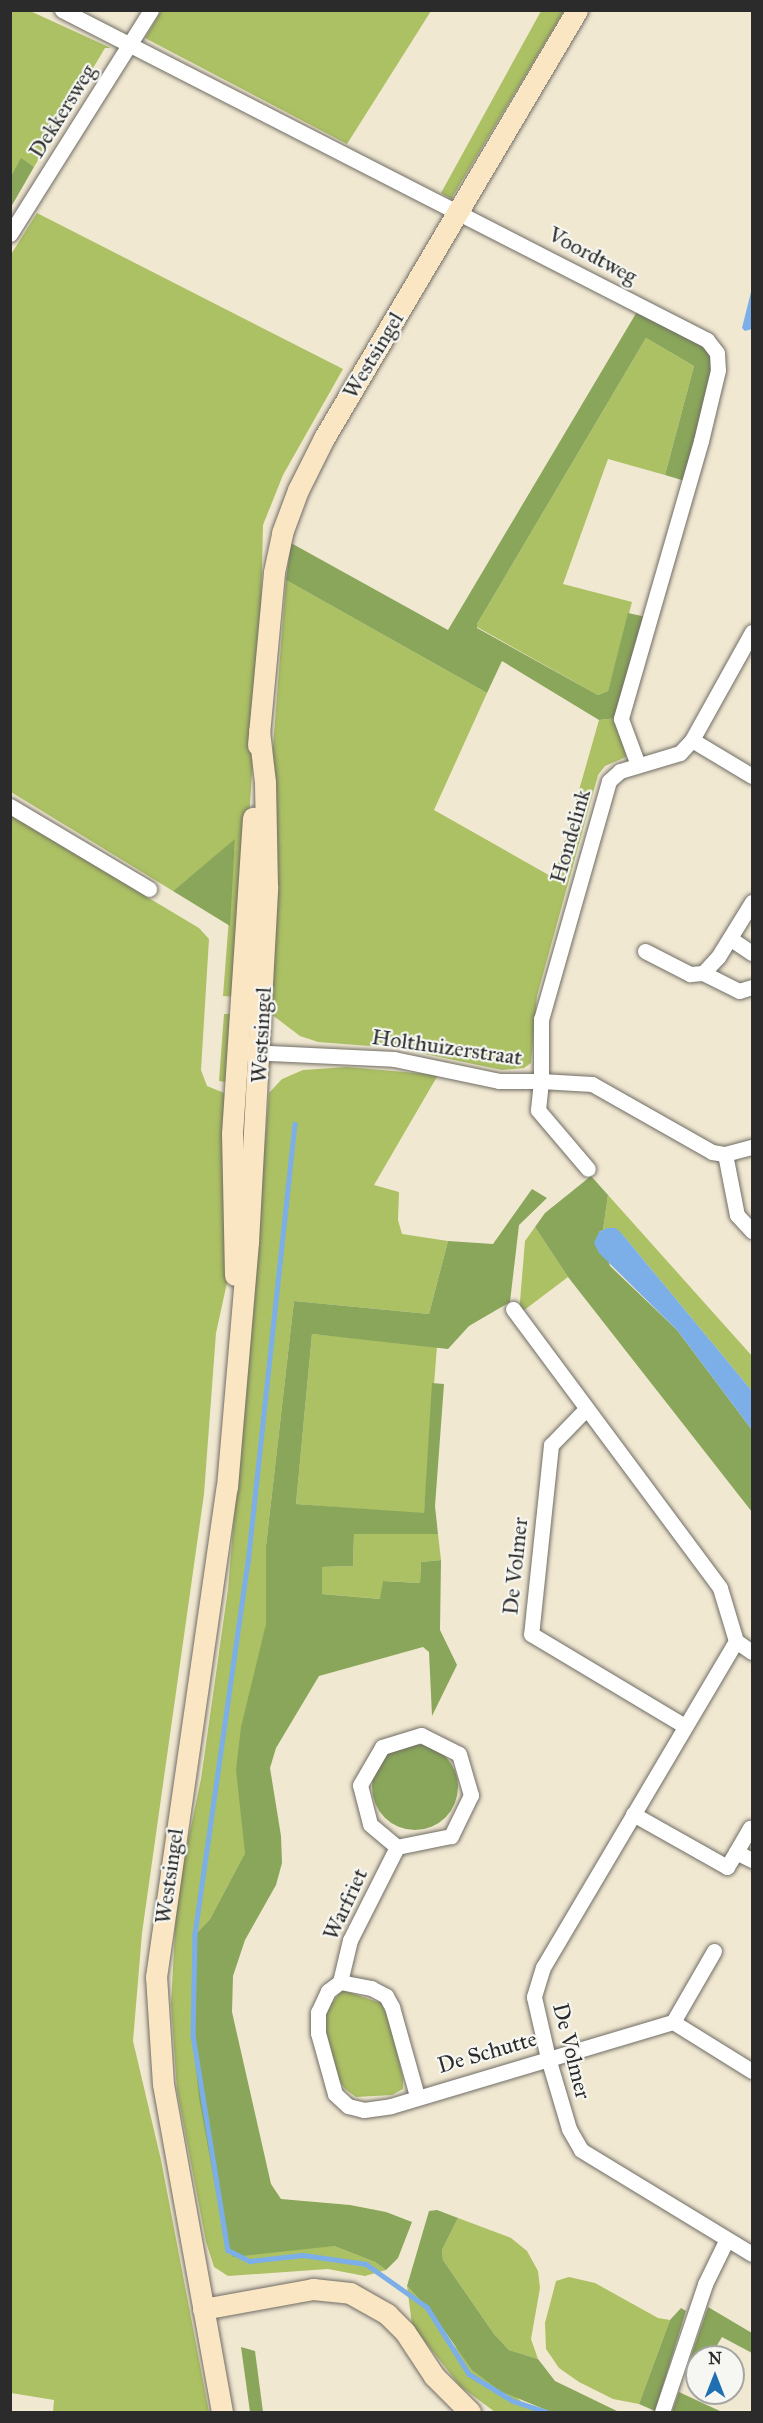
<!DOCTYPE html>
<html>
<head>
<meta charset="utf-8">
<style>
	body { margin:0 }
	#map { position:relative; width:763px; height:2423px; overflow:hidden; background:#f1e8d2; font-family:"IM FELL Great Primer",serif }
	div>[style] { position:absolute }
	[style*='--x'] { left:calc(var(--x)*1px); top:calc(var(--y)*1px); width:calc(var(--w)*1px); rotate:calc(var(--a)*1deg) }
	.green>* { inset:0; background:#acc064 }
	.forest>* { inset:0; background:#89a65a }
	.round { border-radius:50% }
	.water>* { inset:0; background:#7caee8 }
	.stream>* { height:4.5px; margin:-2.25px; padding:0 2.25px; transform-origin:2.25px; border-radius:2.25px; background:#7caee8 }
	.roads { filter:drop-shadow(0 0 2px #706d65) drop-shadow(0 0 2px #706d65) }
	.street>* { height:15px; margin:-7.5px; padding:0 7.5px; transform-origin:7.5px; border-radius:7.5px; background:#fff }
	.secondary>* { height:21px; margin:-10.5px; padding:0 10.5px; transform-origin:10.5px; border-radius:10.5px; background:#fbe6c3 }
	span { translate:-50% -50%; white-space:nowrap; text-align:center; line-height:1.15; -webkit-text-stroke:4.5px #f6f6f2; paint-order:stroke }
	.street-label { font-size:22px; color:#2b2b2b }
	.frame { position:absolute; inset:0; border:12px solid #2b2b2b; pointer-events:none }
	.north { position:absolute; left:685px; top:2345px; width:60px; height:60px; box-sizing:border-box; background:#f6f6f2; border:2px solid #a5a5a2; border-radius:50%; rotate:0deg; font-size:16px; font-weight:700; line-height:24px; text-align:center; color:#2b2b2b }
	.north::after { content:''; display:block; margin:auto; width:21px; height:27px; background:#1f6fb2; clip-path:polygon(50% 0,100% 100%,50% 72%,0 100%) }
</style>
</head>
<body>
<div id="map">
	<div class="green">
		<div style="clip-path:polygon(11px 11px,30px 11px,111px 48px,105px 48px,34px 167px,21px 159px,11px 176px)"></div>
		<div style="clip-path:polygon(161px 11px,161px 10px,431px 11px,347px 144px,145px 38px)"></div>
		<div style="clip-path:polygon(541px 11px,564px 11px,451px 199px,441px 193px)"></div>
		<div style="clip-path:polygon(37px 213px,343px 369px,283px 475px,263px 525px,260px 654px,237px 997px,223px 996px,235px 840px,173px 891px,11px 792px,10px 256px)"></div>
		<div style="clip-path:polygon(646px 338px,694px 366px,665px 475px,608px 459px,563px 584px,632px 602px,608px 691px,598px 695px,477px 627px,477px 624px)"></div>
		<div style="clip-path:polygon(286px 580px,487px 693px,434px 810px,554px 878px,599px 720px,617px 718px,626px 757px,605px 766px,598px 775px,537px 996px,531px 1063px,524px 1068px,502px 1070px,396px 1048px,318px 1042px,300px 1036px,271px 1014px,269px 798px)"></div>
		<div style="clip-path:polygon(10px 815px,199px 928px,209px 939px,201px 1070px,207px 1086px,229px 1095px,230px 1269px,216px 1333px,204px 1494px,142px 1933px,133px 2041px,161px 2160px,209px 2412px,53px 2412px,54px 2400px,11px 2393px)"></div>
		<div style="clip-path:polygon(224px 1014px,236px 1014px,230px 1083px,219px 1081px)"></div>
		<div style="clip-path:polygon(347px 1067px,438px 1075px,374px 1185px,399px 1192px,398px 1220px,402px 1234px,448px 1241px,429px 1314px,294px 1301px,266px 1546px,266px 1624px,245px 1853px,210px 1919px,195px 1935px,194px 2049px,225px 2241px,334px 2246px,375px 2262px,386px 2270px,365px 2276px,328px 2269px,228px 2276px,214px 2267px,206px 2242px,177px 2090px,171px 2004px,177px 1893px,201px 1779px,228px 1589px,269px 1093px,282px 1079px,303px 1070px)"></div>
		<div style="clip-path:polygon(608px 1195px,752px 1356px,752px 1391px,623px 1235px,603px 1230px)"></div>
		<div style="clip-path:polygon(535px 1227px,568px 1277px,519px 1314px,525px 1241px)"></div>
		<div style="clip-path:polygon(312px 1334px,437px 1346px,424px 1514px,296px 1504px)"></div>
		<div style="clip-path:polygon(354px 1534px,438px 1534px,441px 1560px,421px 1562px,420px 1583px,383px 1581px,381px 1599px,322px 1594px,322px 1567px,353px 1566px)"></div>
		<div style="clip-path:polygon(342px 1990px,381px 2003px,389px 2019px,403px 2078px,403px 2089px,392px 2095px,356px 2097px,345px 2089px,337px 2077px,325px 2026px,326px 2011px)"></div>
		<div style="clip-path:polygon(458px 2218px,511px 2238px,527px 2251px,538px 2271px,540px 2288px,531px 2339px,538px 2359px,509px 2350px,494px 2334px,443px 2260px,442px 2250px)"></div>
		<div style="clip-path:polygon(569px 2277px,595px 2283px,658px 2318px,670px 2320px,639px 2404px,613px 2399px,579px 2382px,559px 2368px,546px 2349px,545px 2323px,556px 2281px)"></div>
		<div style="clip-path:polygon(407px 2286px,432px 2313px,454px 2346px,522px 2402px,551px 2412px,495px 2412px,460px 2386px,412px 2325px)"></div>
	</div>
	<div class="forest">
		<div style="clip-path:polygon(21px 158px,34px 167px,11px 207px,11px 176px)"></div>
		<div style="clip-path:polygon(638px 310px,705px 343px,715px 364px,685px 481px,665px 475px,694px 366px,646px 338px,477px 624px,477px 628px,598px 695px,608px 691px,628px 613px,646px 617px,617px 718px,599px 720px,502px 661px,487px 693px,286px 580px,291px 543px,448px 630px)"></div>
		<div style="clip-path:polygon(235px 839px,230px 926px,173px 891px)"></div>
		<div style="clip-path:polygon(591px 1176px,608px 1195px,603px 1230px,599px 1232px,610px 1266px,677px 1330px,752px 1430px,752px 1512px,568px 1277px,535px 1227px,545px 1213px)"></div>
		<div style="clip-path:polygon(532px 1189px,547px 1198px,519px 1225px,510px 1302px,469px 1326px,448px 1349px,312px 1334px,296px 1504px,424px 1513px,432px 1383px,444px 1384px,435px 1506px,438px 1534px,354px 1534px,353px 1566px,322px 1567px,322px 1594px,380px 1599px,383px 1581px,420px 1583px,421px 1562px,441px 1560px,440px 1630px,457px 1665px,432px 1716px,429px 1652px,423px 1647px,319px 1676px,276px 1748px,270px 1768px,281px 1836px,282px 1863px,276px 1885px,245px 1940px,233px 1976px,232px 2012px,271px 2184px,281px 2199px,350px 2205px,386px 2212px,412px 2222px,398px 2258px,386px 2270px,375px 2262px,334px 2246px,233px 2257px,225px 2241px,199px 2098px,194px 2049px,193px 1953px,195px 1935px,210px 1919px,245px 1853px,236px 1770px,241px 1727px,266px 1624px,266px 1546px,294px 1301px,429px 1314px,448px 1241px,493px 1244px)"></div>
		<div class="round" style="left:372px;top:1744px;width:86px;height:86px"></div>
		<div style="clip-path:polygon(437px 2210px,458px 2218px,442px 2250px,443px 2260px,494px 2334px,509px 2350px,538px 2359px,555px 2381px,619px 2412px,551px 2412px,500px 2391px,472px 2370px,432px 2313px,407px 2286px,429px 2211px)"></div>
		<div style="clip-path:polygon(708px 2307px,752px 2333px,752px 2353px,722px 2337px,710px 2357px,697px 2357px,697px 2370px,687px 2368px)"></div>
		<div style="clip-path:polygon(681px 2308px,686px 2311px,655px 2411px,639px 2404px,670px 2320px)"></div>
		<div style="clip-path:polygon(241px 2347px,255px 2351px,263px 2412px,250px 2412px)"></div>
		<div style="clip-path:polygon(679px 2392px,722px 2412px,672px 2412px)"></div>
	</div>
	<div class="water">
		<div style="clip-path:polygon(752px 288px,752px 329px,745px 331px,742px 328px)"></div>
		<div style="clip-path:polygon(607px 1228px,616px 1228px,623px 1235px,752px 1391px,752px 1430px,677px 1330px,599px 1253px,594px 1243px,599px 1232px)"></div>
	</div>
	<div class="stream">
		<div style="--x:295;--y:1124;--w:441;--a:96.1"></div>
		<div style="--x:248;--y:1562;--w:377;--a:98.1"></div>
		<div style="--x:195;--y:1935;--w:100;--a:91.1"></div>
		<div style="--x:193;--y:2035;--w:218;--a:80.8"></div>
		<div style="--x:228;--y:2250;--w:25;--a:27"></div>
		<div style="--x:250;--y:2261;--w:53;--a:-6.5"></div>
		<div style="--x:303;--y:2255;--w:64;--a:8.1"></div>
		<div style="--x:366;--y:2264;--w:75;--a:35.2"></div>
		<div style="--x:427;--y:2307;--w:79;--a:57.9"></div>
		<div style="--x:469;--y:2374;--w:52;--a:31.5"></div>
		<div style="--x:513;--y:2401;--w:36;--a:18"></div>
	</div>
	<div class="roads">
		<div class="street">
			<div style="--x:62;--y:10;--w:725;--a:27.1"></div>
			<div style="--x:707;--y:340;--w:16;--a:52"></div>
			<div style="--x:717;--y:353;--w:17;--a:87"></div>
			<div style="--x:718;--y:370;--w:73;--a:103.5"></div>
			<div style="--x:701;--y:441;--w:289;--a:106.1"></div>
			<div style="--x:621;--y:719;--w:49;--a:69.7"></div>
			<div style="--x:10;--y:234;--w:265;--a:-57.8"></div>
			<div style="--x:752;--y:632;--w:124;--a:119.1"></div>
			<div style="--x:692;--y:740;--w:18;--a:133"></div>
			<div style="--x:680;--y:753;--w:63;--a:163.3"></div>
			<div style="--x:620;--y:771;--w:15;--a:138"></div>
			<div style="--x:609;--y:781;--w:248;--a:105.9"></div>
			<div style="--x:541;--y:1019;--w:62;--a:90"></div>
			<div style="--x:541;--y:1081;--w:51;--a:3.4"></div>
			<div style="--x:592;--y:1084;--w:138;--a:29.5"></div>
			<div style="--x:712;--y:1152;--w:13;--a:9"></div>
			<div style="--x:725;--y:1154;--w:28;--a:-15"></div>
			<div style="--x:692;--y:740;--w:70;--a:31"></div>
			<div style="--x:10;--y:806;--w:162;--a:30.8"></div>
			<div style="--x:731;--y:939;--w:25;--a:34"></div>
			<div style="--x:645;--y:951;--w:51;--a:27.1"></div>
			<div style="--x:690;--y:974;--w:13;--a:-4"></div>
			<div style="--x:703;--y:973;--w:40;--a:26.6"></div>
			<div style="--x:739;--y:991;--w:14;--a:-17"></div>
			<div style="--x:703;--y:973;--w:22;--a:-47"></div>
			<div style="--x:718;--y:957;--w:65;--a:-58.3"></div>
			<div style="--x:248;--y:1052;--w:146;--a:2.7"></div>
			<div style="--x:394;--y:1059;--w:107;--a:11.8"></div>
			<div style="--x:499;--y:1081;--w:42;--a:0"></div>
			<div style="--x:541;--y:1081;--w:29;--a:96"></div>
			<div style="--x:538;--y:1110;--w:77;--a:49.7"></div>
			<div style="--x:725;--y:1154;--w:62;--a:78.9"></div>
			<div style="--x:737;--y:1215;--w:22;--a:47"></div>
			<div style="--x:513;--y:1309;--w:347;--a:53.4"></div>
			<div style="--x:720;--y:1588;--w:55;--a:73.2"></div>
			<div style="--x:736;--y:1641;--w:379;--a:120.6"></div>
			<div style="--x:543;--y:1967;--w:31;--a:107"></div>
			<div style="--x:534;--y:1997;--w:63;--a:77.1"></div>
			<div style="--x:548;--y:2058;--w:74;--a:73.5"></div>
			<div style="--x:569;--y:2129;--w:24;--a:60"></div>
			<div style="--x:581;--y:2150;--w:200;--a:31.3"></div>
			<div style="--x:585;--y:1410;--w:49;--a:134.2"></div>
			<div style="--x:551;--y:1445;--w:190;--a:96"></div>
			<div style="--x:531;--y:1634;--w:179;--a:30.9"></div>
			<div style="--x:736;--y:1641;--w:19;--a:35"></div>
			<div style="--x:421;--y:1735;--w:42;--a:26.6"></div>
			<div style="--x:459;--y:1754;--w:43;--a:73.7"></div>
			<div style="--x:471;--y:1795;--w:46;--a:116"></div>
			<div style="--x:451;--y:1836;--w:55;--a:168.5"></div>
			<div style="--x:397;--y:1847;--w:35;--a:-140"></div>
			<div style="--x:370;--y:1824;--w:40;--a:-104.4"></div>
			<div style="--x:360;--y:1785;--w:44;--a:-59.9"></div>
			<div style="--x:382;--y:1747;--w:41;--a:-17.1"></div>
			<div style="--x:633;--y:1814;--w:108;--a:29.4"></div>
			<div style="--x:727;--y:1867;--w:17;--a:-59"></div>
			<div style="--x:736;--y:1852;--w:18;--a:27"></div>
			<div style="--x:397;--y:1847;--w:104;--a:116.8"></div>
			<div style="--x:350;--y:1940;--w:43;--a:103.4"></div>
			<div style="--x:340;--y:1982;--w:15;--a:143"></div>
			<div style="--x:328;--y:1991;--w:23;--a:115"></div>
			<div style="--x:318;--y:2012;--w:21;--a:90"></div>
			<div style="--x:318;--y:2033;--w:63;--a:74.4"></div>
			<div style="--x:335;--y:2094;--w:18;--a:43"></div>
			<div style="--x:348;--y:2106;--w:16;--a:14"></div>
			<div style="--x:364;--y:2110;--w:27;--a:-8"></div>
			<div style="--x:391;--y:2106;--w:294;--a:-16.6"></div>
			<div style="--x:673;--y:2022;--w:82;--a:-60"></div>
			<div style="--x:736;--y:1852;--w:28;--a:-60"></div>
			<div style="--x:340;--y:1982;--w:32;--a:11"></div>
			<div style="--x:371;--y:1988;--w:17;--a:28"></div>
			<div style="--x:386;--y:1996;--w:13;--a:61"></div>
			<div style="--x:392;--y:2007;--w:92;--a:74.3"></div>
			<div style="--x:673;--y:2022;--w:93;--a:31.8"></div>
			<div style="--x:662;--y:2412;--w:135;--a:-71.4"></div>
			<div style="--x:705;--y:2284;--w:48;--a:-64"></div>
		</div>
		<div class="secondary">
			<div style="--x:258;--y:745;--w:174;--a:-84.7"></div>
			<div style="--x:274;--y:572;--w:40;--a:-78"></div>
			<div style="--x:282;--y:533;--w:46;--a:-69.6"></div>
			<div style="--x:298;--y:490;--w:58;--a:-63.4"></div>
			<div style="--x:324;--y:438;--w:497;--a:-59.4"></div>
			<div style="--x:235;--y:1275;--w:141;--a:-91.2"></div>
			<div style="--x:232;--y:1134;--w:317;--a:-86.2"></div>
			<div style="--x:203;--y:2309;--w:112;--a:-10.3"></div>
			<div style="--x:313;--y:2289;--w:37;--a:6"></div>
			<div style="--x:350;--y:2293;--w:43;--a:29.6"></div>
			<div style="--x:387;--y:2314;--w:25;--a:45"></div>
			<div style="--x:405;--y:2332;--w:53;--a:56.6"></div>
			<div style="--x:434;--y:2376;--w:51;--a:45"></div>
			<div style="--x:222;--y:2412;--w:333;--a:-100.2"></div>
			<div style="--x:163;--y:2084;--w:107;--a:-93.7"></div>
			<div style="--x:156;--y:1977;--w:495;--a:-81.8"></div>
			<div style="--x:227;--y:1487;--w:246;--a:-85.1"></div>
			<div style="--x:248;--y:1242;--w:356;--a:-86.9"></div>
			<div style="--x:267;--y:887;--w:105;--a:-91.1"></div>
			<div style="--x:265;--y:782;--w:51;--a:-96.7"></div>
		</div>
	</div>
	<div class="street-label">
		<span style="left:62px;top:111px;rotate:-58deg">Dekkersweg</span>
		<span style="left:593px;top:255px;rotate:28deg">Voordtweg</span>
		<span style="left:373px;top:355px;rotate:-59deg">Westsingel</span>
		<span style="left:570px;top:836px;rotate:-74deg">Hondelink</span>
		<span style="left:261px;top:1035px;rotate:-87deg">Westsingel</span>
		<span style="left:447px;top:1047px;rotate:8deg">Holthuizerstraat</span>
		<span style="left:515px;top:1566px;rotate:-84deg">De Volmer</span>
		<span style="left:169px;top:1876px;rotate:-82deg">Westsingel</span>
		<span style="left:345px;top:1904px;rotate:-65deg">Warfriet</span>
		<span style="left:572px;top:2051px;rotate:76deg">De Volmer</span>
		<span style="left:487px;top:2052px;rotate:-16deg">De Schutte</span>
	</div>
	<div class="frame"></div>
	<div class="north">N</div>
</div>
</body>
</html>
